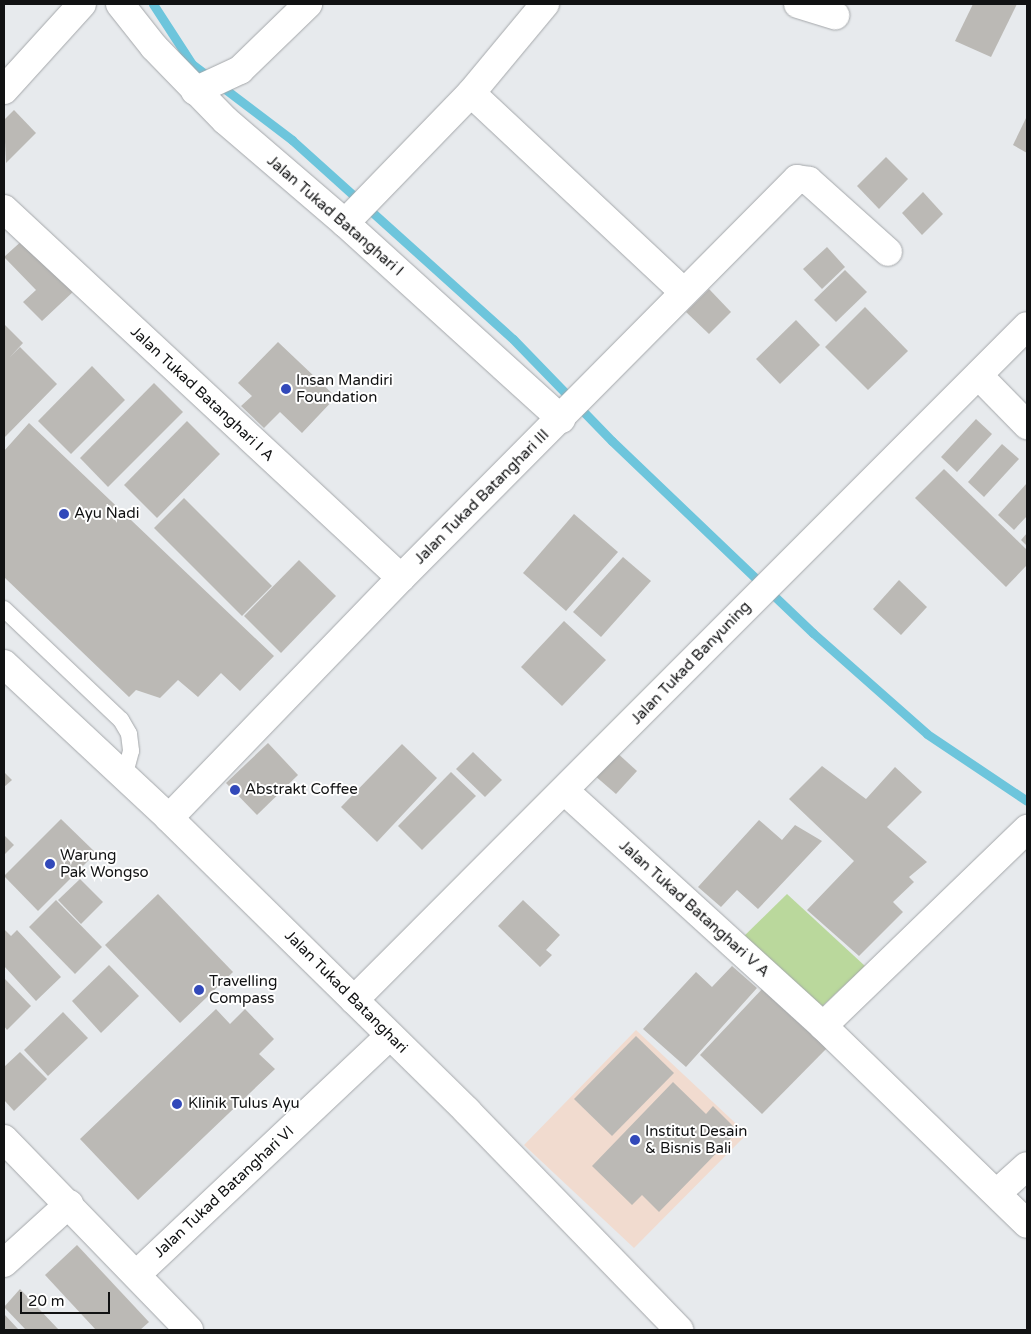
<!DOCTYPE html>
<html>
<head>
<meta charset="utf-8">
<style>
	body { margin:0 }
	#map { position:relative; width:1031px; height:1334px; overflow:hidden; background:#e7eaed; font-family:"Varela Round",sans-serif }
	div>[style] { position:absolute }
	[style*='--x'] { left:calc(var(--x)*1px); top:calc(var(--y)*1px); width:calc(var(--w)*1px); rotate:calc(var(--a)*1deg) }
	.education>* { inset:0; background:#f1dbcf }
	.green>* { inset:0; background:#bad89c }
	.stream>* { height:9px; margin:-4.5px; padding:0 4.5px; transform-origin:4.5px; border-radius:4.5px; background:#6dc5dc }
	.building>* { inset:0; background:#bbb9b5 }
	.roads { filter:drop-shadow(0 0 1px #a4a7aa) drop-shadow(0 0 1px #a4a7aa) }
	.service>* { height:16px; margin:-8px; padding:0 8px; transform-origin:8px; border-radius:8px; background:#fff }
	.minor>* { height:28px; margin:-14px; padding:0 14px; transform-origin:14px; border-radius:14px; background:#fff }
	.tertiary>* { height:28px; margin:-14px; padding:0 14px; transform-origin:14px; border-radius:14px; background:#fff }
	.dots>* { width:14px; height:14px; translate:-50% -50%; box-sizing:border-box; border:2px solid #fff; border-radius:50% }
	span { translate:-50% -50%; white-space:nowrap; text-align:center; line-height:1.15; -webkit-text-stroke:4px #fff; paint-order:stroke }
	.street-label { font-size:15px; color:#111213 }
	.poi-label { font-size:15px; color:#111213 }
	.left { translate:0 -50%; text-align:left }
	.frame { position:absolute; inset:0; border:5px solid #111213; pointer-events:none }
	.scale { position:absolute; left:20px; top:1292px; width:90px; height:22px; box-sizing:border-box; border:2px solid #111213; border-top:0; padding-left:6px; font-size:15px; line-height:18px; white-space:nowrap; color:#111213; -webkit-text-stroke:4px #fff; paint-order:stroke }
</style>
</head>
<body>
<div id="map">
	<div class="education">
		<div style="clip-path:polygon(636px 1030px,747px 1134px,634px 1248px,524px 1145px)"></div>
	</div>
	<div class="green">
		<div style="clip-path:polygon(787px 894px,865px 966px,816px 1012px,739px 941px)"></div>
	</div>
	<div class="stream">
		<div style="--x:153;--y:4;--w:72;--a:57"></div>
		<div style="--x:192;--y:64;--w:126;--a:37.2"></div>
		<div style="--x:292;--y:140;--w:297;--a:42"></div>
		<div style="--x:513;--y:339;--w:142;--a:45.9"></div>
		<div style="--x:612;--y:441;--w:278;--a:43.7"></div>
		<div style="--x:813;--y:633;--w:152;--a:41.5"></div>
		<div style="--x:927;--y:734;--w:120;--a:33.8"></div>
	</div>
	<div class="building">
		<div style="clip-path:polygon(973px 4px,1017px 4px,991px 57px,955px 41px)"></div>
		<div style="clip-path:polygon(14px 110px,36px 133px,6px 163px,4px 120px)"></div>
		<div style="clip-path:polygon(1027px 116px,1027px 153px,1013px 145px)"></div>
		<div style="clip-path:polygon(886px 157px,908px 179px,879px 209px,857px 186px)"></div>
		<div style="clip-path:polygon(923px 192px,943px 214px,922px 235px,902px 213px)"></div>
		<div style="clip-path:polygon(25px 238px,75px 290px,42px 321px,23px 302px,36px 290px,4px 257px)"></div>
		<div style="clip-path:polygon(827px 247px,845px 267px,822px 289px,803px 269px)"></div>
		<div style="clip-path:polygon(845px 270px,867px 292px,836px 322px,814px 300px)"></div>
		<div style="clip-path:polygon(709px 289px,731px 312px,709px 334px,686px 312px)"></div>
		<div style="clip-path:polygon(865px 307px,908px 351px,868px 390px,825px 347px)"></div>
		<div style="clip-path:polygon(796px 320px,820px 345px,780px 384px,756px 359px)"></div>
		<div style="clip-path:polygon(4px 324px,23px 343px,10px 357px,20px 347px,57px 384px,4px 438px)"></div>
		<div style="clip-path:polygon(278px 342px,336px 397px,302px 433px,280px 412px,264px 428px,241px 406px,252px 396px,238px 383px)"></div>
		<div style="clip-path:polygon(92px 366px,125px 400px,71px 454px,38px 421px)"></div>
		<div style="clip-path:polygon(154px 383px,183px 412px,108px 487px,80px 458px)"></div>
		<div style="clip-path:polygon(976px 419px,992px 434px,957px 472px,941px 457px)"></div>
		<div style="clip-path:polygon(187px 421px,220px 454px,157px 518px,124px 485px)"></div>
		<div style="clip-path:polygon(29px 423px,274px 656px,240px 691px,221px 673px,198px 697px,178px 680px,160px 698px,136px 690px,129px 697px,4px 577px,4px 451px)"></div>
		<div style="clip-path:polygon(1002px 444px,1019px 459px,984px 497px,968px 482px)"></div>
		<div style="clip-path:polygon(944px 469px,1027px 550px,1027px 565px,1006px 587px,915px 498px)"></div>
		<div style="clip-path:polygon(1027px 483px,1027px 516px,1014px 530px,998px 515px)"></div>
		<div style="clip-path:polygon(184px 498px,272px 586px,242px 616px,154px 528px)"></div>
		<div style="clip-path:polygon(574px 514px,618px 552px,566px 611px,523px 573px)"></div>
		<div style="clip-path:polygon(1027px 533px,1027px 546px,1021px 540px)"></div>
		<div style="clip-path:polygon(623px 557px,651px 581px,601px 637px,573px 612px)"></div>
		<div style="clip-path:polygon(299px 560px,336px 596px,281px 653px,244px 616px)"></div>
		<div style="clip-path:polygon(899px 580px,927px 607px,901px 635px,873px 609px)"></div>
		<div style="clip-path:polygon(564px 621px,606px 660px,562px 706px,521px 667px)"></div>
		<div style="clip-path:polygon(268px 743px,298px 775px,257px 815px,226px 783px)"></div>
		<div style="clip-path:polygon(402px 744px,437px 778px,377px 842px,341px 807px)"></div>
		<div style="clip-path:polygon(615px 751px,637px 771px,616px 794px,594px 775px)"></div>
		<div style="clip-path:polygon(473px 752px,502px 780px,485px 797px,456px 769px)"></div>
		<div style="clip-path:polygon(822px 766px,866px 799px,895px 767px,922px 792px,887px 827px,927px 862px,909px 877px,914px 882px,893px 902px,903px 912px,859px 956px,807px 910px,854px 861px,789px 799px)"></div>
		<div style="clip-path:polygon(4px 772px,12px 780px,4px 787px)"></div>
		<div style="clip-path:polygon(451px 772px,476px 796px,422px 850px,398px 826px)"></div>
		<div style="clip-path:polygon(61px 819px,96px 853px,38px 911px,4px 876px)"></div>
		<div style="clip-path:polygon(759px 820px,782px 840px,795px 825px,822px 841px,758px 909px,737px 890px,721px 907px,698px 887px)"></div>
		<div style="clip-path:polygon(4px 835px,14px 845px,4px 855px)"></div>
		<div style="clip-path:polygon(80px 879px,103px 902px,81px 924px,58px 900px)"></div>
		<div style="clip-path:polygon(158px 894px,233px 972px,180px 1023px,105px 945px)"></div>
		<div style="clip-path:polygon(56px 900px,102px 947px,75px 974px,29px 927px)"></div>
		<div style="clip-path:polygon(523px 900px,560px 935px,546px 950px,552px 955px,540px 967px,498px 926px)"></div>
		<div style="clip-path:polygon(4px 929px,11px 936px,17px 930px,61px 977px,36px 1001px,4px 966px)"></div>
		<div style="clip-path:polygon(109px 965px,139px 996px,101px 1033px,72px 1001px)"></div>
		<div style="clip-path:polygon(732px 966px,757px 988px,686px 1067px,643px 1029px,696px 972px,712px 987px)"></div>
		<div style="clip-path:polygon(4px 978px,31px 1006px,7px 1030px,4px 1026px)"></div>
		<div style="clip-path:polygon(764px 987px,828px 1047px,762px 1114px,700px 1055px)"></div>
		<div style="clip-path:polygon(216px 1009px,230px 1024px,245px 1009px,274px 1039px,259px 1054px,275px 1069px,138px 1200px,80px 1139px)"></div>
		<div style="clip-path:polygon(63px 1012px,88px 1038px,48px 1076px,24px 1050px)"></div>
		<div style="clip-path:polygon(636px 1036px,674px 1073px,612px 1136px,574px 1099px)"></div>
		<div style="clip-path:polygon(20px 1052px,47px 1079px,14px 1111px,4px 1100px,4px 1067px)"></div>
		<div style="clip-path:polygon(673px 1082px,706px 1114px,713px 1106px,738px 1131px,659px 1212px,642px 1195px,632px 1205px,592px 1166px)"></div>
		<div style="clip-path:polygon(77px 1245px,149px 1322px,140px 1330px,96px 1330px,45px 1275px)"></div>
		<div style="clip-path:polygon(20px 1289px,59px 1330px,26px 1330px,4px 1307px)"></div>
		<div style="clip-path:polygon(4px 1314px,19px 1330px,4px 1330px)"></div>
	</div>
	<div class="roads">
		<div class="service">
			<div style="--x:4;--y:609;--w:161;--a:43.5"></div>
			<div style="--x:121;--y:720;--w:16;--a:60"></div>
			<div style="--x:129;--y:734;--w:17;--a:83"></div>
			<div style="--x:131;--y:751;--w:27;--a:105"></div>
		</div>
		<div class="minor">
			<div style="--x:120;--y:4;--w:55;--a:51.7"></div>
			<div style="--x:154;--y:47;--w:102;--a:45.8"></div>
			<div style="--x:225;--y:120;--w:158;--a:40.6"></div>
			<div style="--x:345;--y:223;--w:292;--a:42.2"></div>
			<div style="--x:798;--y:4;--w:39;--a:17"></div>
			<div style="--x:4;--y:90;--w:116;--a:-47.8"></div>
			<div style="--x:195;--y:91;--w:50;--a:-25"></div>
			<div style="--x:240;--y:70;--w:95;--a:-44.1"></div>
			<div style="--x:471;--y:93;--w:291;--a:43.1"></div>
			<div style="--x:4;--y:209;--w:542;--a:42.91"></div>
			<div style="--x:345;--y:223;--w:181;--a:-45.9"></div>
			<div style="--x:471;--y:93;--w:116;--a:-50.3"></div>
			<div style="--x:979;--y:376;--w:69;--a:45.6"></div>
			<div style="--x:566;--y:792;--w:348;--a:42.3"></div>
			<div style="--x:823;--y:1026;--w:284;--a:44.1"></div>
			<div style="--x:169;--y:818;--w:334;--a:-46"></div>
			<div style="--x:401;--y:578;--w:562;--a:-45.22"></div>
			<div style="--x:797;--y:179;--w:12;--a:9"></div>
			<div style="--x:809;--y:181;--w:106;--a:41.9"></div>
			<div style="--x:354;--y:1000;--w:952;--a:-45.04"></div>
			<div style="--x:823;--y:1026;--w:284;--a:-44"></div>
			<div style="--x:4;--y:1139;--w:266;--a:45.9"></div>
			<div style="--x:997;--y:1193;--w:40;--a:-42"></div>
			<div style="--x:4;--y:1263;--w:88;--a:-42.2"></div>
			<div style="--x:137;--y:1274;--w:347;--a:-43.3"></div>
		</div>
		<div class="tertiary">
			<div style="--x:4;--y:664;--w:226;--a:43"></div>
			<div style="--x:169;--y:818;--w:418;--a:44.5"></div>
			<div style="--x:467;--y:1111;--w:305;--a:45.9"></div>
		</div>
	</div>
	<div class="dots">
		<div style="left:286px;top:389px;background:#3249ba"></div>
		<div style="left:64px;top:514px;background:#3249ba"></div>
		<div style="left:235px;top:790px;background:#3249ba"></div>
		<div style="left:50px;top:864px;background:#3249ba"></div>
		<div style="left:199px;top:990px;background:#3249ba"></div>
		<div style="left:177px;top:1104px;background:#3249ba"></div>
		<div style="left:635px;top:1140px;background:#3249ba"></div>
	</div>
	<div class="street-label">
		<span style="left:335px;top:216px;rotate:41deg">Jalan Tukad Batanghari I</span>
		<span style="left:202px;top:394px;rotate:43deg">Jalan Tukad Batanghari I A</span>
		<span style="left:482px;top:497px;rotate:-45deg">Jalan Tukad Batanghari III</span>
		<span style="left:691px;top:663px;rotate:-46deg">Jalan Tukad Banyuning</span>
		<span style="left:694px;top:909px;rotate:42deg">Jalan Tukad Batanghari V A</span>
		<span style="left:346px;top:992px;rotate:45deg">Jalan Tukad Batanghari</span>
		<span style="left:224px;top:1192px;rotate:-43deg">Jalan Tukad Batanghari VI</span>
	</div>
	<div class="poi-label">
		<span class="left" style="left:296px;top:389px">Insan Mandiri<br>Foundation</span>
		<span class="left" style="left:74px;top:514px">Ayu Nadi</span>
		<span class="left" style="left:245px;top:790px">Abstrakt Coffee</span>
		<span class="left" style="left:60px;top:864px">Warung<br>Pak Wongso</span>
		<span class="left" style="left:209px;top:990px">Travelling<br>Compass</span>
		<span class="left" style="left:188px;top:1104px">Klinik Tulus Ayu</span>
		<span class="left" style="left:645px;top:1140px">Institut Desain<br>&amp; Bisnis Bali</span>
	</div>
	<div class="frame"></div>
	<div class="scale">20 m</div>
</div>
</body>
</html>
